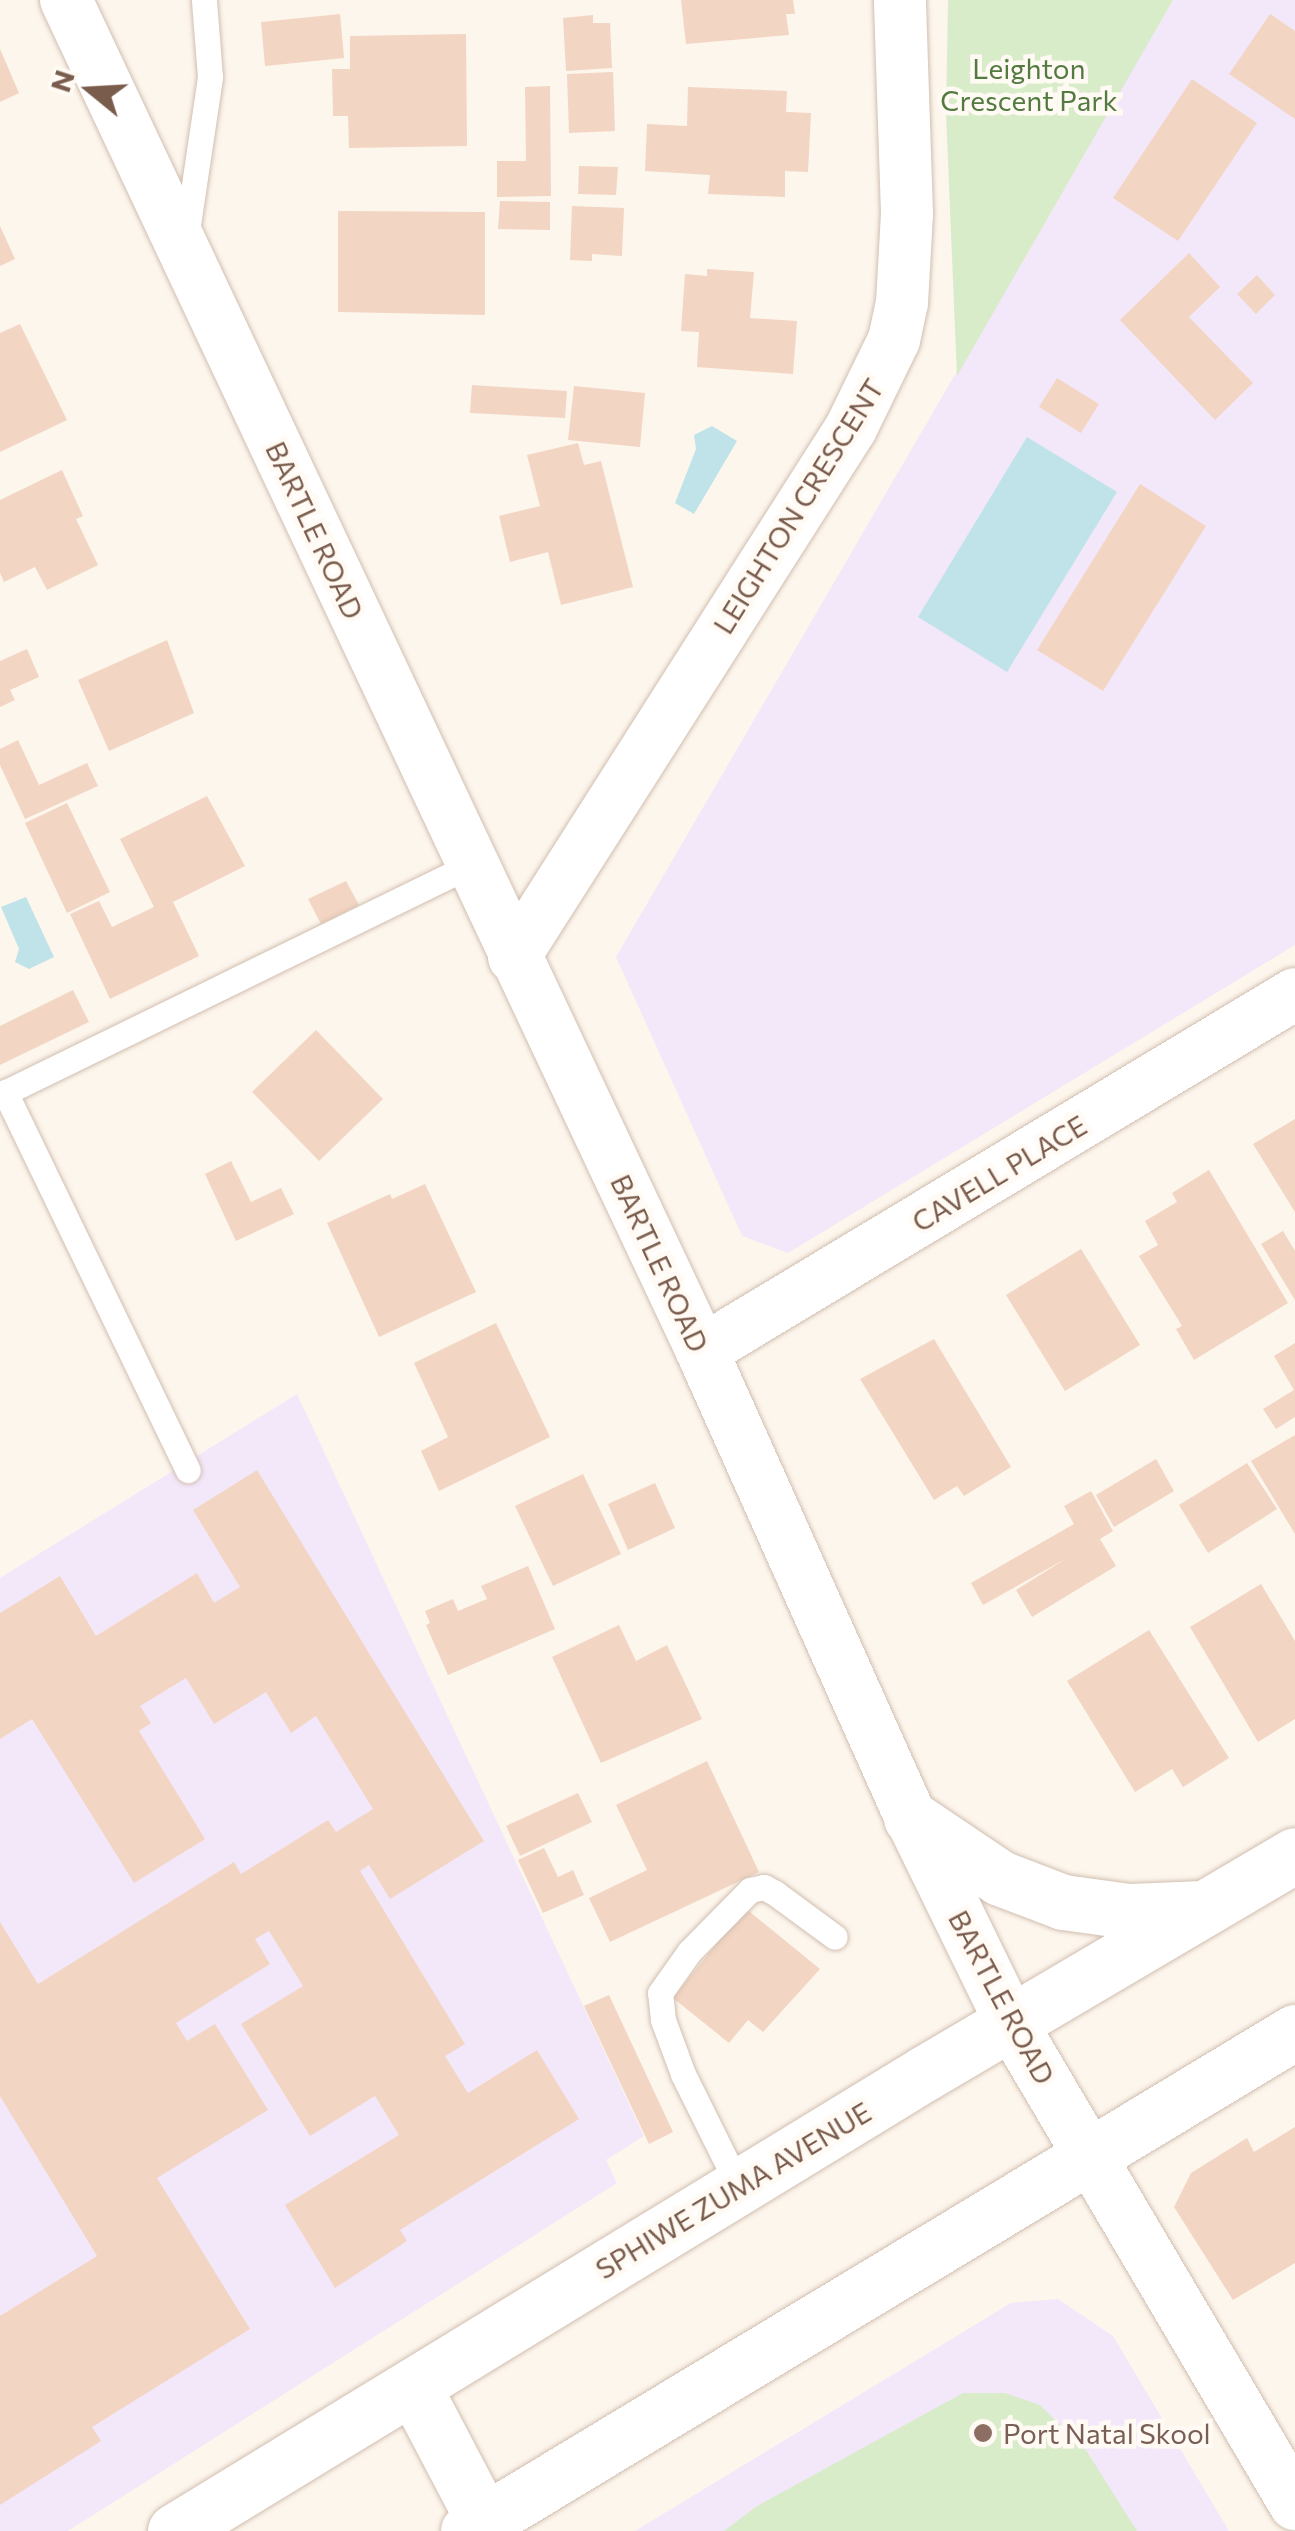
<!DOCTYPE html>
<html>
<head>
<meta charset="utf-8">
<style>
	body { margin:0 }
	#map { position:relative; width:1295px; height:2531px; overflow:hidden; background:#fdf6ec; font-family:Commissioner,sans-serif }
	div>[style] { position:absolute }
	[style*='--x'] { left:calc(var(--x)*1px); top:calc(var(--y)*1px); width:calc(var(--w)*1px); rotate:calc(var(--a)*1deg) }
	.education>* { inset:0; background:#f3e8fa }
	.green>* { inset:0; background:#d8ecc9 }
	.water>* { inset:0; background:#bfe3e8 }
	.building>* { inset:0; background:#f3d5c3 }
	.roads { filter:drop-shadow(0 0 2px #d1beb0) drop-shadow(0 0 2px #d1beb0) }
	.service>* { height:25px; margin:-12.5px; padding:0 12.5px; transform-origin:12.5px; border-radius:12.5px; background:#fff }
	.minor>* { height:52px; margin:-26px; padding:0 26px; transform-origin:26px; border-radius:26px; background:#fff }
	.tertiary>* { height:55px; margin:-27.5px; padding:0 27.5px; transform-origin:27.5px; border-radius:27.5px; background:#fff }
	.dots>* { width:28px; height:28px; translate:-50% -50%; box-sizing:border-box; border:5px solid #fffaf3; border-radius:50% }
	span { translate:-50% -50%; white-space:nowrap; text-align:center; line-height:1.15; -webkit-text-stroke:9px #fffaf3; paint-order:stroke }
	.park-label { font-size:28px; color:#537a41 }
	.street-label { font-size:28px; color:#7a5c4d }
	.education-label { font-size:28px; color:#785e54 }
	.left { translate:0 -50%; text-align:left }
	.north { position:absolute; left:40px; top:40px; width:100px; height:100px; -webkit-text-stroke:8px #fffaf3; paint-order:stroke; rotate:288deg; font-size:28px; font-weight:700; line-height:40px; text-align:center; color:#7a5c4d }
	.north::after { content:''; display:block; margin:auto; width:35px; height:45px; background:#7a5c4d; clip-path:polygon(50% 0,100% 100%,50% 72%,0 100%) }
</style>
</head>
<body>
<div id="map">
	<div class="education">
		<div style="clip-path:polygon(1173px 0,1295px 0,1295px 945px,788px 1253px,742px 1236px,616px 957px)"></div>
		<div style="clip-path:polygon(297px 1394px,644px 2136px,606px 2160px,617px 2183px,68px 2531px,0 2531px,0 1578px)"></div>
		<div style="clip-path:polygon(1058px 2299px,1113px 2336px,1229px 2531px,635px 2531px,1011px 2303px)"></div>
	</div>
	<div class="green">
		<div style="clip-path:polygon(948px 0,1173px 0,957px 376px,946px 113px)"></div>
		<div style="clip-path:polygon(963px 2393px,1005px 2393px,1040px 2405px,1086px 2450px,1137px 2531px,724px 2531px,757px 2506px)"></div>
	</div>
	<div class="water">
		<div style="clip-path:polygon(712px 426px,737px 441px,694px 514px,675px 503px,696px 449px,694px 435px)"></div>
		<div style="clip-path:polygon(1027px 437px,1117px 492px,1007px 672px,918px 617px)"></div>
		<div style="clip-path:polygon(26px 897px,54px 957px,29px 969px,15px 962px,19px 949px,1px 907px)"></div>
	</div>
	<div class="building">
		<div style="clip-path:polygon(681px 0,793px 0,795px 14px,786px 14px,789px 35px,686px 44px)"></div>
		<div style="clip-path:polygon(340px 14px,344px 58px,265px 66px,261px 22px)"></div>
		<div style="clip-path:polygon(1270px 14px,1295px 31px,1295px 119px,1229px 74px)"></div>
		<div style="clip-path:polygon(593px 15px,593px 23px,610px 23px,612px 68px,566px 71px,563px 18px)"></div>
		<div style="clip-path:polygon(466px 34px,467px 146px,349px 148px,348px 116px,333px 116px,332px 69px,350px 69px,350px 36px)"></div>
		<div style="clip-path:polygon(0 49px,19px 93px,0 102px)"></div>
		<div style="clip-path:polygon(613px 72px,615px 131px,569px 133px,567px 74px)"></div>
		<div style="clip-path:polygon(1192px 79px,1257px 123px,1178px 241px,1113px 198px)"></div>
		<div style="clip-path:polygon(550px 86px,551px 196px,497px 197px,497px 161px,526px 161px,525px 87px)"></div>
		<div style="clip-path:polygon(688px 87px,787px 91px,786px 112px,811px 113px,808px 172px,785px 171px,785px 197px,708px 194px,710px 175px,645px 171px,647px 124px,687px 126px)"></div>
		<div style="clip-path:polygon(579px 166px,618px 167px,616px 195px,578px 194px)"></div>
		<div style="clip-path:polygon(500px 201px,550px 202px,550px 230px,498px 229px)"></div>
		<div style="clip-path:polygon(572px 206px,624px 208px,622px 256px,592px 254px,592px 261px,570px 260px)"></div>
		<div style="clip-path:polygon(338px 211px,485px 212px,485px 315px,338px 312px)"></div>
		<div style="clip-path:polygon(0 226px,15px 259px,0 266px)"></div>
		<div style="clip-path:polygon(1189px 253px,1220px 287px,1189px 317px,1253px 383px,1215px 420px,1120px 320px)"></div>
		<div style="clip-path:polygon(707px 269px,754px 272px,750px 318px,797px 321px,793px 374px,697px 367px,699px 332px,681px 331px,685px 274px,707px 276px)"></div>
		<div style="clip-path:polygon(1257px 275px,1275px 295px,1256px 314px,1237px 294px)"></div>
		<div style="clip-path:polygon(20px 324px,67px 420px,0 452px,0 333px)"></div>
		<div style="clip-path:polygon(1057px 378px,1099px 404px,1081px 433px,1039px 407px)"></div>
		<div style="clip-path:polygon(472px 385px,567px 391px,565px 418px,470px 413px)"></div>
		<div style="clip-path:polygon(574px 386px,645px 393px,640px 447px,568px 440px)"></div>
		<div style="clip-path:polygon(578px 443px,584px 465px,601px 461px,633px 587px,561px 605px,548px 552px,510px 562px,499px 516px,540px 506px,527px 455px)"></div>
		<div style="clip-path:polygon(62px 470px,83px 516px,76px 519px,98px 565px,47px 590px,35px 567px,4px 582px,0 573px,0 500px)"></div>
		<div style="clip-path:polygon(1140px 484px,1206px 526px,1103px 691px,1037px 650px)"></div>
		<div style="clip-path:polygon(167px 640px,194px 713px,109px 751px,78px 680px)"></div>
		<div style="clip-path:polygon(27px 649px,39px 677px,10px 690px,15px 700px,0 707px,0 661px)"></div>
		<div style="clip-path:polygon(18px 740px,39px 785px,87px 763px,98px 786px,25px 819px,0 765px,0 749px)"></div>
		<div style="clip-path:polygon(207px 796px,245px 866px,173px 902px,199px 956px,110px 999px,70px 914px,99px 901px,112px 927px,154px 907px,120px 839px)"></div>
		<div style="clip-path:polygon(67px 803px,110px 892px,67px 913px,25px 823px)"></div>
		<div style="clip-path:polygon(346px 881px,359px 905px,321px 924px,308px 899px)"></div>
		<div style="clip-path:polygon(73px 990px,89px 1022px,0 1065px,0 1026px)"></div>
		<div style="clip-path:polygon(316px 1030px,383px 1099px,319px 1161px,252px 1092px)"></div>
		<div style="clip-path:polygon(1295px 1119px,1295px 1212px,1253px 1144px)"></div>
		<div style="clip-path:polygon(231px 1161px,251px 1202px,281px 1188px,294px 1214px,236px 1241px,205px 1174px)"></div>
		<div style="clip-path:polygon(1209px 1170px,1288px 1303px,1194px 1360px,1176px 1329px,1182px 1326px,1139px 1256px,1158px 1245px,1145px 1221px,1177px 1202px,1172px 1193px)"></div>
		<div style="clip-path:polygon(425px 1184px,476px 1292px,379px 1337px,327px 1223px,390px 1194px,392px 1199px)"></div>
		<div style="clip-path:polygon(1283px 1231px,1295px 1251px,1295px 1300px,1261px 1244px)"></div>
		<div style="clip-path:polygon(1081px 1249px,1140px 1345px,1065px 1391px,1006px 1295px)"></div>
		<div style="clip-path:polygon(496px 1323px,550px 1437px,439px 1491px,421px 1451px,448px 1437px,414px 1363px)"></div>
		<div style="clip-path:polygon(934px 1339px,1011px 1467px,964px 1496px,957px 1486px,934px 1500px,860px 1379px)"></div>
		<div style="clip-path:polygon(1295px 1343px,1295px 1417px,1276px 1429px,1263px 1409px,1294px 1390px,1274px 1356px)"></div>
		<div style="clip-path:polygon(1295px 1435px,1295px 1534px,1251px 1461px)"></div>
		<div style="clip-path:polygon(1156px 1459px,1174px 1491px,1114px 1527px,1096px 1495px)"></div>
		<div style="clip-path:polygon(1247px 1463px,1277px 1509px,1208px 1553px,1179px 1505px)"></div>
		<div style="clip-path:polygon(257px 1470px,484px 1841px,390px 1899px,369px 1865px,360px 1871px,465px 2044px,445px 2056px,468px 2093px,537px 2050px,579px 2119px,400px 2230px,407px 2241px,335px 2288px,285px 2205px,399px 2135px,375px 2096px,310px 2136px,241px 2024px,303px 1986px,269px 1931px,255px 1939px,270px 1964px,176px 2023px,187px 2041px,215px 2024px,268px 2110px,157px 2178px,250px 2329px,92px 2427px,101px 2441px,0 2505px,0 2316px,97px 2256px,0 2096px,0 1922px,38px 1984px,234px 1862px,241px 1874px,328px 1820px,336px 1832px,373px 1809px,316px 1716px,291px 1733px,266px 1692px,214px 1724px,186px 1678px,140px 1706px,151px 1723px,139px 1731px,205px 1839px,134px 1883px,32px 1719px,0 1739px,0 1613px,60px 1576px,96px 1636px,197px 1573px,214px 1603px,240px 1587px,193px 1510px)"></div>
		<div style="clip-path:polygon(583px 1474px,621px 1554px,553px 1586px,515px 1506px)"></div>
		<div style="clip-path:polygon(655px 1483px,675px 1528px,628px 1550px,608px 1504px)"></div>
		<div style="clip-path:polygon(1091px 1491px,1113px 1531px,1100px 1539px,1116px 1566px,1032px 1617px,1016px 1590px,1067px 1558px,983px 1605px,971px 1583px,1074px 1524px,1064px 1506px)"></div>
		<div style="clip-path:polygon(528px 1566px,555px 1629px,448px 1675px,426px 1625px,430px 1623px,425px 1611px,453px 1599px,458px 1611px,487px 1599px,481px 1586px)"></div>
		<div style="clip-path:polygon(1261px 1584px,1295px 1641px,1295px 1719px,1258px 1742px,1190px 1627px)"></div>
		<div style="clip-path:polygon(619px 1625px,636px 1661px,667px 1645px,702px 1719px,601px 1763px,552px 1657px)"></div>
		<div style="clip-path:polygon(1149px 1630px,1229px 1758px,1183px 1787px,1172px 1769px,1135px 1792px,1067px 1681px)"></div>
		<div style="clip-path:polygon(707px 1761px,759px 1872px,610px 1942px,589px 1898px,647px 1870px,616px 1805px)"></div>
		<div style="clip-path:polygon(578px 1793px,592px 1822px,520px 1856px,506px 1826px)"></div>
		<div style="clip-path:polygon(544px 1848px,558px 1877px,573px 1870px,584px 1895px,543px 1913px,518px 1860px)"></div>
		<div style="clip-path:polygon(745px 1908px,820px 1969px,763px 2032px,748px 2020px,729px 2043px,673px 1998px)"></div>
		<div style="clip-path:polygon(609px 1995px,673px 2132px,649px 2144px,584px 2006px)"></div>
		<div style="clip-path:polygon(1295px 2127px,1295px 2263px,1233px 2300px,1174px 2207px,1191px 2173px,1247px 2138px,1254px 2152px)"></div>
	</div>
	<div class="roads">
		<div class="service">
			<div style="--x:186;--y:238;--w:163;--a:-81.5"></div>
			<div style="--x:210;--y:77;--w:77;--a:-94.5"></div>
			<div style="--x:5;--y:1092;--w:420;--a:64.2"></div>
			<div style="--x:0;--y:1095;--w:524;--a:-26.03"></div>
			<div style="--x:739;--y:2187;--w:126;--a:-116.4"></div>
			<div style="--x:683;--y:2074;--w:58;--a:-110.3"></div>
			<div style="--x:663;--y:2020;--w:27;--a:-96"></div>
			<div style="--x:660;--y:1993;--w:50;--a:-54.7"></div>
			<div style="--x:689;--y:1952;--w:87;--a:-45.5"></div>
			<div style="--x:750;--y:1890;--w:14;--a:-12"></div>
			<div style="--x:764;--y:1887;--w:13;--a:29"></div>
			<div style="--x:775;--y:1893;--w:74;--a:36.3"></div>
		</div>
		<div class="minor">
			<div style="--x:66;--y:0;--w:1493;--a:64.79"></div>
			<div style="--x:702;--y:1351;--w:512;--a:65.89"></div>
			<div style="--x:911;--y:1818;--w:226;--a:64"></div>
			<div style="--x:1010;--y:2021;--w:561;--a:59.46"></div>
			<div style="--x:514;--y:957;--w:627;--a:-57.5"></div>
			<div style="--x:851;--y:428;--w:98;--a:-64"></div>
			<div style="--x:894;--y:340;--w:38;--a:-78"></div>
			<div style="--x:902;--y:303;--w:89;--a:-86.8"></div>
			<div style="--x:907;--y:214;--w:214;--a:-91.9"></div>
			<div style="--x:702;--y:1351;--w:692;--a:-31.05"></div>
		</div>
		<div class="tertiary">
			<div style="--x:911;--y:1818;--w:107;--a:34"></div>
			<div style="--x:1000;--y:1878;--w:67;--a:20.9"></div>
			<div style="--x:1063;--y:1902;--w:66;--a:7.9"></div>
			<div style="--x:1128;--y:1911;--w:71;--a:-2.4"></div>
			<div style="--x:413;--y:2386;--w:153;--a:62.3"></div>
			<div style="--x:175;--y:2531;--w:879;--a:-31.41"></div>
			<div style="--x:925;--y:2073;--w:429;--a:-30.5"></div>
			<div style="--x:468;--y:2531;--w:966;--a:-31.11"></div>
		</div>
	</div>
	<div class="dots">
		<div style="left:983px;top:2433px;background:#8d6e63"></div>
	</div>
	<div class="park-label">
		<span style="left:1029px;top:84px">Leighton<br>Crescent Park</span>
	</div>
	<div class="street-label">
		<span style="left:798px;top:506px;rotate:-58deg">LEIGHTON CRESCENT</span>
		<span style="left:315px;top:530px;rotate:65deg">BARTLE ROAD</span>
		<span style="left:999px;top:1173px;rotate:-31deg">CAVELL PLACE</span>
		<span style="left:660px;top:1263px;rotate:65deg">BARTLE ROAD</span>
		<span style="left:1002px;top:1997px;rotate:62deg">BARTLE ROAD</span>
		<span style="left:733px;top:2190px;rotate:-31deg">SPHIWE ZUMA AVENUE</span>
	</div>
	<div class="education-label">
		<span class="left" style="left:1003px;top:2433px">Port Natal Skool</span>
	</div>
	<div class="north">N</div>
</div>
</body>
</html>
